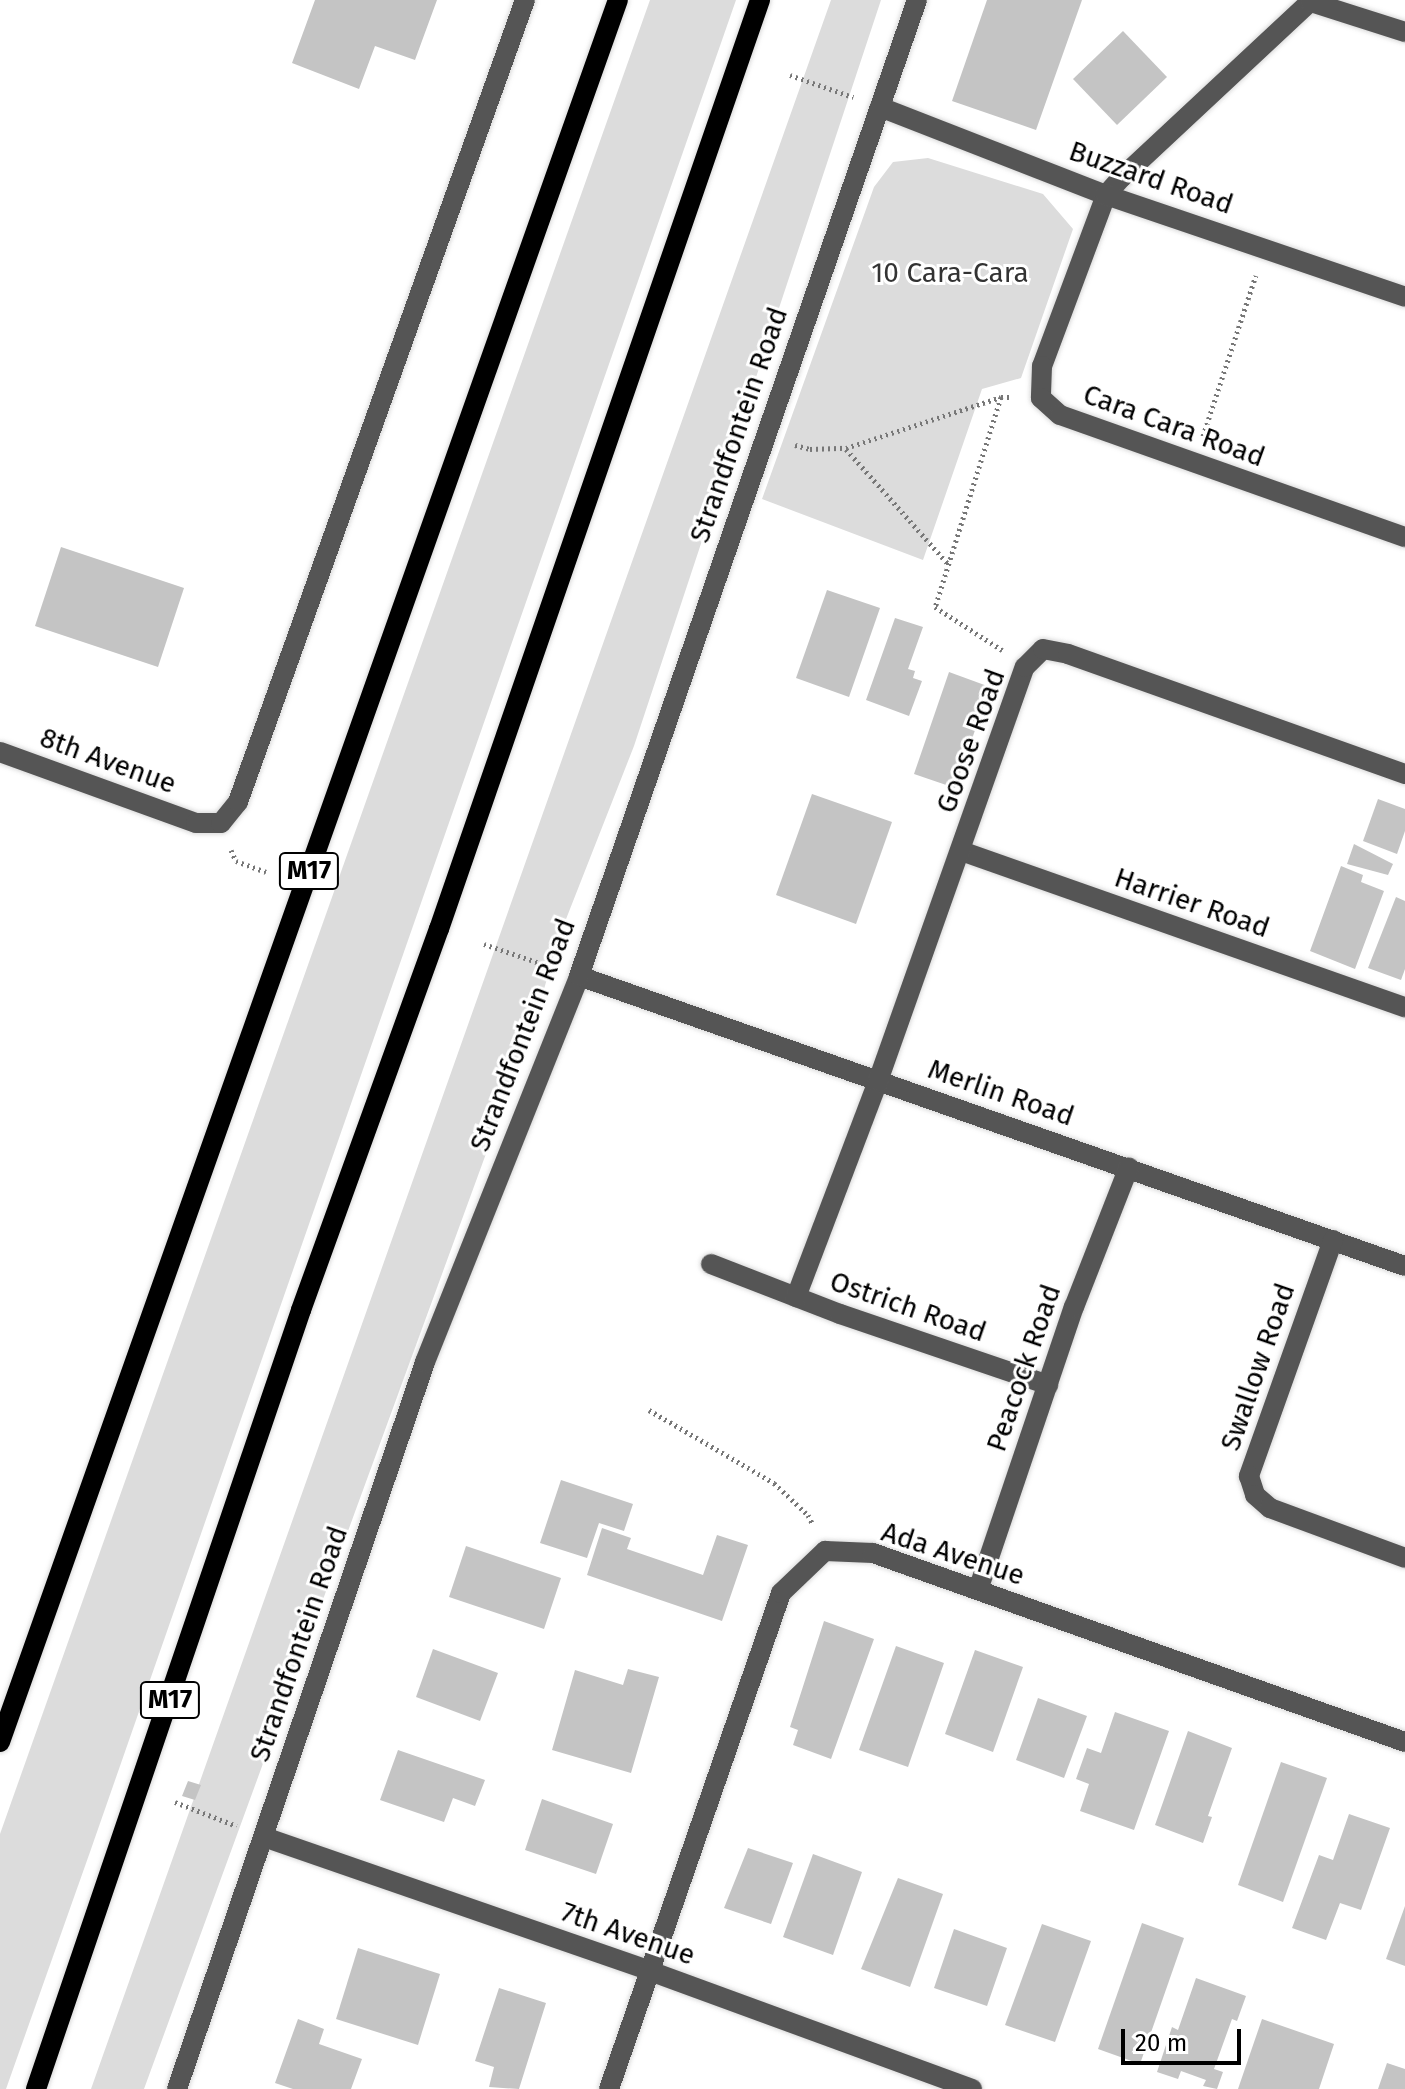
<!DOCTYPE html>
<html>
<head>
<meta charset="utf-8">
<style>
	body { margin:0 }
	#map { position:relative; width:1405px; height:2089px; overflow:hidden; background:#fff; font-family:"Fira Sans",sans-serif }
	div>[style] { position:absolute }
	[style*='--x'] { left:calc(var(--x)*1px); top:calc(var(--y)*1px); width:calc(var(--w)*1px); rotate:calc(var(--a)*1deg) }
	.green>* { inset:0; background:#dcdcdc }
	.building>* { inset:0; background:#c4c4c4 }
	.path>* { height:5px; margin-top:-2.5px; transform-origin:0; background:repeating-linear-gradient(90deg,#777 0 2px,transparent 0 6px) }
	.roads { filter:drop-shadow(0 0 2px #dbdbdb) drop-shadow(0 0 2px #dbdbdb) }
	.minor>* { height:20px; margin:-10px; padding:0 10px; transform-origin:10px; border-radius:10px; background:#555 }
	.major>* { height:20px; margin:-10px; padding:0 10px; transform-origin:10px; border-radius:10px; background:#000 }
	span { translate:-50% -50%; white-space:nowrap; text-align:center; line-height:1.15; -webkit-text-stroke:6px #fff; paint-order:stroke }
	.shield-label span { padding:2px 6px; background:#fff; border:2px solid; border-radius:6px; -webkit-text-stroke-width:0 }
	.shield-label { font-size:26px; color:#000; font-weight:700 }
	.street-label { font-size:28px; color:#000 }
	.park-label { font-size:28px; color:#333 }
	.scale { position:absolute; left:1121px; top:2029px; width:120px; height:36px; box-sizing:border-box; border:4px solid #000; border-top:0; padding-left:10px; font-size:24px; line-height:28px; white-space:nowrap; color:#000; -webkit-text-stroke:6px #fff; paint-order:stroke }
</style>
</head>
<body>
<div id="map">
	<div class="green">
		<div style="clip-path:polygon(650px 0,736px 0,90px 1852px,6px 2089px,0 2089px,0 1834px)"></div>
		<div style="clip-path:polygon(831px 0,881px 0,634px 746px,559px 937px,536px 1017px,144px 2089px,91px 2089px)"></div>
		<div style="clip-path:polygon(928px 158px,1043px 194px,1073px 229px,1021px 378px,982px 389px,923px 560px,762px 499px,874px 187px,893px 162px)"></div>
	</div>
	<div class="building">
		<div style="clip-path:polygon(315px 0,437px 0,415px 60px,375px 46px,359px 89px,292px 63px)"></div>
		<div style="clip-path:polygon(987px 0,1082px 0,1036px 130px,952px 101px)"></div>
		<div style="clip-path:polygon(1123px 31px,1167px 77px,1117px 125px,1073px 79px)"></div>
		<div style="clip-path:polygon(61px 547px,184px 588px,158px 667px,35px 626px)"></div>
		<div style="clip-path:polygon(827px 590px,880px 608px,849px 697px,796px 678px)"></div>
		<div style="clip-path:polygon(895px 618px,923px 627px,908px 669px,915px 671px,913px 678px,922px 681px,909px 716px,866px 700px)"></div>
		<div style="clip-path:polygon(949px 672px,990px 687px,955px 788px,914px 774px)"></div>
		<div style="clip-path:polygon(812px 794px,892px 822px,856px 924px,776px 895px)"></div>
		<div style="clip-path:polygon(1378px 799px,1405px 809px,1405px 831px,1397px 854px,1363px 841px)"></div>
		<div style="clip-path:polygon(1354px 844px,1393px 864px,1388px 875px,1347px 864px)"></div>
		<div style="clip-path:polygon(1341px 866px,1363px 875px,1361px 882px,1384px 891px,1355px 969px,1310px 951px)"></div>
		<div style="clip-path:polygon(1396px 897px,1405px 901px,1405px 969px,1401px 980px,1368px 968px)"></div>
		<div style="clip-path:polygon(561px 1480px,633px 1504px,624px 1531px,599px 1523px,587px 1558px,540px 1543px)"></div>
		<div style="clip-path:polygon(602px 1528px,631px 1538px,627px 1549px,703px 1575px,717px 1535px,748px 1545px,722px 1621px,587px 1575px)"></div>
		<div style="clip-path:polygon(466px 1546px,561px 1578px,544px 1629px,449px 1597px)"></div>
		<div style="clip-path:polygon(824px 1621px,874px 1639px,831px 1759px,793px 1745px,798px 1730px,790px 1727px)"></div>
		<div style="clip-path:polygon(896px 1646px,944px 1663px,908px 1767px,859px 1750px)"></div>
		<div style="clip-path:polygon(433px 1649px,498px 1673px,480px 1721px,416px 1697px)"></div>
		<div style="clip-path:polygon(975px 1650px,1023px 1667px,993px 1752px,945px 1734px)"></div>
		<div style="clip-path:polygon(628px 1669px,659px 1677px,631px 1773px,552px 1750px,575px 1670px,623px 1685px)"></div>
		<div style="clip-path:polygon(1038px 1698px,1087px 1716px,1064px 1778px,1016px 1760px)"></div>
		<div style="clip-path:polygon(1115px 1712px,1169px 1731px,1134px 1830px,1080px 1811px,1089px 1784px,1076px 1779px,1087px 1748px,1101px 1753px)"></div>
		<div style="clip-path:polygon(1188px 1731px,1232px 1748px,1208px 1816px,1212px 1817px,1203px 1843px,1155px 1825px)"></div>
		<div style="clip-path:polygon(398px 1750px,485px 1780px,475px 1806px,453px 1798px,444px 1822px,380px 1800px)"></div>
		<div style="clip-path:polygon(1281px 1762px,1327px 1778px,1283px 1902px,1238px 1885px)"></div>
		<div style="clip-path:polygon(188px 1781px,201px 1785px,195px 1800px,182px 1796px)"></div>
		<div style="clip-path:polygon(542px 1799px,613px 1824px,596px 1874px,525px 1850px)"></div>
		<div style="clip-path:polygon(1349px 1814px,1390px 1828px,1361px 1910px,1340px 1903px,1326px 1940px,1292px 1928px,1319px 1855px,1333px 1860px)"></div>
		<div style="clip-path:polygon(748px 1848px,793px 1863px,771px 1924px,724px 1908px)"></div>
		<div style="clip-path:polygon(813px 1854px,862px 1872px,833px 1955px,783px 1937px)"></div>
		<div style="clip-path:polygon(898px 1878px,943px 1894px,910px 1987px,861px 1969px)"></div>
		<div style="clip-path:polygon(1405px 1906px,1405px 1966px,1386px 1959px)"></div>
		<div style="clip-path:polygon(1142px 1923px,1184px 1938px,1140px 2064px,1098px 2049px)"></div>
		<div style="clip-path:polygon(1042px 1924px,1091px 1941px,1055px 2042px,1005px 2025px)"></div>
		<div style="clip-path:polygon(954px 1929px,1007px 1948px,987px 2006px,934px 1988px)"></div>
		<div style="clip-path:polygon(358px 1948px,440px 1974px,418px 2045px,336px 2019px)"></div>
		<div style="clip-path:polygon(1196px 1978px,1246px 1996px,1237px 2021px,1232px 2019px,1214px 2069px,1223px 2072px,1217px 2089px,1203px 2086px,1206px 2080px,1181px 2071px,1178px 2079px,1157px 2072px,1172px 2027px,1178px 2030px)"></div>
		<div style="clip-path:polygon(499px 1988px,546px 2003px,519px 2089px,489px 2087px,494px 2067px,475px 2061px)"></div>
		<div style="clip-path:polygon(298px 2019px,324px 2029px,319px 2044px,362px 2059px,351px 2089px,293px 2089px,275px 2083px)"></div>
		<div style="clip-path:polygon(1262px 2019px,1334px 2044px,1319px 2089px,1238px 2089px)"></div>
		<div style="clip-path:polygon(1387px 2063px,1405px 2069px,1405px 2089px,1378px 2089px)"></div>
	</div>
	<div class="path">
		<div style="--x:790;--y:75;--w:67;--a:19.2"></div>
		<div style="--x:1001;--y:397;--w:220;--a:107.4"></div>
		<div style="--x:935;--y:607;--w:80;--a:32.7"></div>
		<div style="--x:1203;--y:436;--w:169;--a:-71.8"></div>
		<div style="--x:795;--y:445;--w:16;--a:15"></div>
		<div style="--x:810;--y:449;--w:36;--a:-2"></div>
		<div style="--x:846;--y:448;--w:163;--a:-18.2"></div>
		<div style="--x:1001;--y:397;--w:11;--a:0"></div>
		<div style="--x:846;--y:449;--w:154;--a:48.4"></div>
		<div style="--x:231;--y:850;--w:12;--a:66"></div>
		<div style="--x:236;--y:861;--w:32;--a:20"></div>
		<div style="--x:484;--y:944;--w:71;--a:18.9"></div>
		<div style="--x:649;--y:1410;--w:145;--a:30.3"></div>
		<div style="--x:774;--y:1483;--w:47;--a:43.3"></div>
		<div style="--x:808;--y:1515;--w:11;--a:63"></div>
		<div style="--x:175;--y:1802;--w:66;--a:21.2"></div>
	</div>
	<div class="roads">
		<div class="minor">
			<div style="--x:1312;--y:0;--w:260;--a:137"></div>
			<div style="--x:1122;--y:177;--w:24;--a:132"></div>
			<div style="--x:1106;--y:195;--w:183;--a:110.5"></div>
			<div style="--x:1042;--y:366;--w:32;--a:92"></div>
			<div style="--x:1041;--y:398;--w:25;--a:42"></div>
			<div style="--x:1060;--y:415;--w:366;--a:19.5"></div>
			<div style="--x:1311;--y:2;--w:99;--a:17.7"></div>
			<div style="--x:880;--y:107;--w:243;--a:21.3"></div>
			<div style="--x:1106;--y:195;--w:316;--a:18.8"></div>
			<div style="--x:0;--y:752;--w:208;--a:19.9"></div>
			<div style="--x:196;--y:823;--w:25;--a:0"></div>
			<div style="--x:221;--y:823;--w:27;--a:-51"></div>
			<div style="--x:238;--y:802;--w:852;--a:-70.31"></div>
			<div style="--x:961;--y:851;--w:471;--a:19.4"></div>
			<div style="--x:579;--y:976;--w:875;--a:19.35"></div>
			<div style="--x:1333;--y:1240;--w:251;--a:109.6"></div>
			<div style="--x:1249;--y:1476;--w:20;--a:72"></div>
			<div style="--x:1255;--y:1495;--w:20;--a:41"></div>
			<div style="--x:1270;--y:1508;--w:144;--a:20.3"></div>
			<div style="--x:711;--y:1264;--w:138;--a:21.2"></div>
			<div style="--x:840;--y:1314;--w:220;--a:18.8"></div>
			<div style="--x:796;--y:1297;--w:231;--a:-69.2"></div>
			<div style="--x:878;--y:1081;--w:439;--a:-70.5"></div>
			<div style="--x:1025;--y:667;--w:25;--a:-45"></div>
			<div style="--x:1043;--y:649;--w:25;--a:11"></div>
			<div style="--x:1068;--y:654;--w:358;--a:19.6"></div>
			<div style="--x:978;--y:1590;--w:299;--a:-71.3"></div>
			<div style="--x:1074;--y:1307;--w:150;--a:-68.6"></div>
			<div style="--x:264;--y:1837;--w:409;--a:19.1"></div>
			<div style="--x:650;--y:1971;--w:343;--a:20.1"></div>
			<div style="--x:177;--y:2089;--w:768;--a:-71.16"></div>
			<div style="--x:425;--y:1362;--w:416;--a:-68.2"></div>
			<div style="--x:579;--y:976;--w:1033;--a:-70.9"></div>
			<div style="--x:609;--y:2089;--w:525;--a:-70.87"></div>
			<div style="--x:781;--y:1593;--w:61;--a:-43.7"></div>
			<div style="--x:825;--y:1551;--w:48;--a:2.4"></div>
			<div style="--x:873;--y:1553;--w:565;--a:19.56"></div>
		</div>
		<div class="major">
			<div style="--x:0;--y:1742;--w:1848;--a:-70.47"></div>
			<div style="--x:36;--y:2089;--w:823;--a:-71.21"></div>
			<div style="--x:301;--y:1310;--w:405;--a:-70.1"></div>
			<div style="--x:439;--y:929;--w:983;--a:-70.94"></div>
		</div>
	</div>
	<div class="shield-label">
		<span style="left:309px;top:871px">M17</span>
		<span style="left:170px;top:1700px">M17</span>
	</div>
	<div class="street-label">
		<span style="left:1151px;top:178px;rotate:19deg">Buzzard Road</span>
		<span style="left:739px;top:425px;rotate:-71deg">Strandfontein Road</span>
		<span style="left:1174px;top:426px;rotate:20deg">Cara Cara Road</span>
		<span style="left:971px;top:741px;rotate:-70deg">Goose Road</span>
		<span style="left:108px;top:761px;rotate:20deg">8th Avenue</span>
		<span style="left:1192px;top:903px;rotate:19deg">Harrier Road</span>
		<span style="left:523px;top:1035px;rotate:-69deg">Strandfontein Road</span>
		<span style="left:1001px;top:1093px;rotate:19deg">Merlin Road</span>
		<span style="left:908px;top:1307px;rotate:19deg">Ostrich Road</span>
		<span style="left:1258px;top:1367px;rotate:-71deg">Swallow Road</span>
		<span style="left:1024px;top:1368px;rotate:-71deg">Peacock Road</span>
		<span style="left:953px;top:1554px;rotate:18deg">Ada Avenue</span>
		<span style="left:299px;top:1644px;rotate:-71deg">Strandfontein Road</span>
		<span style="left:628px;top:1934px;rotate:19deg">7th Avenue</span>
	</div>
	<div class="park-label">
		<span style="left:950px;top:273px">10 Cara-Cara</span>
	</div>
	<div class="scale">20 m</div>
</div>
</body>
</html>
